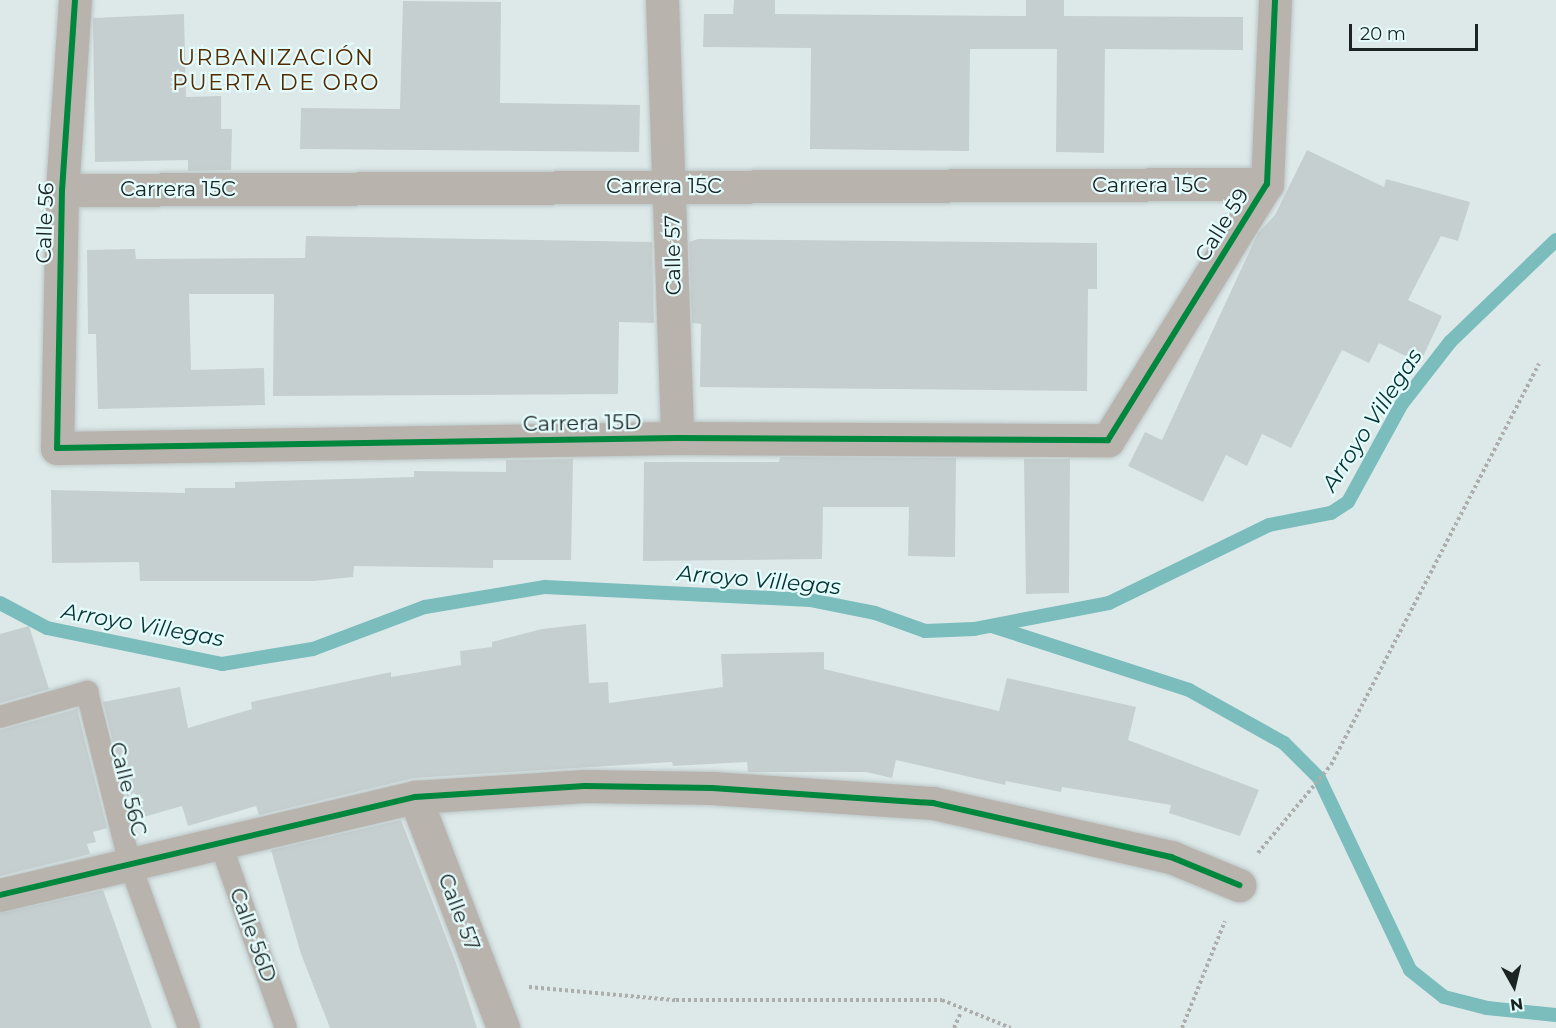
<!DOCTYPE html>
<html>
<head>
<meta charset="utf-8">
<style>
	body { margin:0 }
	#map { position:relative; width:1556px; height:1028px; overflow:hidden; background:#dde9e9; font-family:Montserrat,sans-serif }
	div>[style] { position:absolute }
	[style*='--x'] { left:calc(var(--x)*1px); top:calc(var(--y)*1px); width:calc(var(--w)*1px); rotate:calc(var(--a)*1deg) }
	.stream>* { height:14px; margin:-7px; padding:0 7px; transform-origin:7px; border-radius:7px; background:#7bbcbd }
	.building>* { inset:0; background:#c6cfcf }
	.path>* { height:4px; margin-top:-2px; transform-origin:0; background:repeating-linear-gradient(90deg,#adaeac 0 3px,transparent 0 6px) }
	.roads { filter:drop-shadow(0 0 2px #bbc5c5) drop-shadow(0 0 2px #bbc5c5) }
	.service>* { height:22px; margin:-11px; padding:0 11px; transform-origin:11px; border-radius:11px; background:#b9b3ae }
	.minor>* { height:33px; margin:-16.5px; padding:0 16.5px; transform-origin:16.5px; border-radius:16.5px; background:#b9b3ae }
	.cycleway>* { height:6px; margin:-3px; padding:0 3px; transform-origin:3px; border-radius:3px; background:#00873e }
	span { translate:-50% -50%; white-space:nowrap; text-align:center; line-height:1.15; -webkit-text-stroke:4.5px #e5fcfc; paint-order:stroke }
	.street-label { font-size:21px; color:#1b2323 }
	.neighbourhood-label { font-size:22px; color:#542a00; letter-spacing:1.5px }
	.water-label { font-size:22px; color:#063333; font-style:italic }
	.north { position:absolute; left:1484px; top:956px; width:60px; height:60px; -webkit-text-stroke:4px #e5fcfc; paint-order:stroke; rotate:172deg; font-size:16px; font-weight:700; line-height:24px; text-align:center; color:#1b2323 }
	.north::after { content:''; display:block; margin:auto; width:21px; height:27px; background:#1b2323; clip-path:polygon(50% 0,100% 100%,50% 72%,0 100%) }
	.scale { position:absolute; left:1349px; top:24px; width:129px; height:27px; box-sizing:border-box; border:3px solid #1b2323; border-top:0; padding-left:8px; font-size:18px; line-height:21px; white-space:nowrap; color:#1b2323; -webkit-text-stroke:4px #e5fcfc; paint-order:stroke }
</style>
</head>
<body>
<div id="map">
	<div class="stream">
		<div style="--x:0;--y:603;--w:53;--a:28"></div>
		<div style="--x:47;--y:628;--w:179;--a:11.6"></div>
		<div style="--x:222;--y:664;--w:92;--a:-9.4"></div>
		<div style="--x:313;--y:649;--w:120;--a:-20.6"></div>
		<div style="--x:425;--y:607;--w:122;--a:-9.5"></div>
		<div style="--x:545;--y:587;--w:265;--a:2.8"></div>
		<div style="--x:810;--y:600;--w:66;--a:11.3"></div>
		<div style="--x:875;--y:613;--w:53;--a:19.8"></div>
		<div style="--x:925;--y:631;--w:49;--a:-2.3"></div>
		<div style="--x:974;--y:629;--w:137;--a:-10.9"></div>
		<div style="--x:1109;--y:603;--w:178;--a:-26"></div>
		<div style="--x:1269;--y:525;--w:63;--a:-11"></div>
		<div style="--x:1331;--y:513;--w:20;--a:-33"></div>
		<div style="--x:1348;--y:502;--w:111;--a:-61.3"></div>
		<div style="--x:1401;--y:405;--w:80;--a:-52.1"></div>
		<div style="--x:1450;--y:342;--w:147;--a:-43.9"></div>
		<div style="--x:992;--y:626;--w:207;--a:18"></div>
		<div style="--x:1189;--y:690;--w:109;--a:29.2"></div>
		<div style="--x:1284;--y:743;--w:49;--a:45"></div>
		<div style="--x:1319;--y:778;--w:212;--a:64.6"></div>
		<div style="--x:1410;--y:970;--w:43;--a:38.5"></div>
		<div style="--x:1444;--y:997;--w:44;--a:14.3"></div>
		<div style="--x:1487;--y:1008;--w:69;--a:5.8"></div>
	</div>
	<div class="building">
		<div style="clip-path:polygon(734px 0,775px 0,775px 14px,1026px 16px,1026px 0,1064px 0,1064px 16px,1243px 17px,1243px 50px,1105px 49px,1104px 153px,1056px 152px,1057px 49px,970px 49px,969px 151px,810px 149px,811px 48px,703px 47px,704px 14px,733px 14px)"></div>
		<div style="clip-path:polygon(403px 1px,501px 2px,500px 103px,640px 105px,639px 152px,300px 149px,301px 108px,400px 109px)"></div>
		<div style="clip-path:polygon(184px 14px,186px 97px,221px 96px,221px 129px,232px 129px,231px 170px,188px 171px,188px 160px,95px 162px,93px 18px)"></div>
		<div style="clip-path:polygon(1307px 150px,1384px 187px,1386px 179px,1470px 202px,1458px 241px,1441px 236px,1408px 300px,1442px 316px,1420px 363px,1379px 343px,1369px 363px,1342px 350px,1291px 448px,1262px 434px,1247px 466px,1226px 455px,1203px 502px,1128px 466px,1145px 432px,1162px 440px,1258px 233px,1275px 215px)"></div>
		<div style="clip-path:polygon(306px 236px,652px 242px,654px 323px,619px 322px,618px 394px,273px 396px,274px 294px,189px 294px,191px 370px,264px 368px,265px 405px,98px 409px,96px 334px,88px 334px,87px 250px,135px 249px,136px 259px,305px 258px)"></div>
		<div style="clip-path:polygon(698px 239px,1097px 243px,1097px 289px,1088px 289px,1087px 391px,700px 387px,701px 324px,692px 323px,689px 242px)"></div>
		<div style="clip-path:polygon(780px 457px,956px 458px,955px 557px,908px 556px,909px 507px,823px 507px,822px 559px,643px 561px,644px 462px,779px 462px)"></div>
		<div style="clip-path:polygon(573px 459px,571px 560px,493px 560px,493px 568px,354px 566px,353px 577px,314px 581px,140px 581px,139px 562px,52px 563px,51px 490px,185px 493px,185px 488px,235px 488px,235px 482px,414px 477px,414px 471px,506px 472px,506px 460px)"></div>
		<div style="clip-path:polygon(1024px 459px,1070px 459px,1069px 593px,1026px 594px)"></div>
		<div style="clip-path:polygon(586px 624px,589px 683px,608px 682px,609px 703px,723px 687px,721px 654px,824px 652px,824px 669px,999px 711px,1007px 678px,1136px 707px,1128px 740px,1259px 790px,1240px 836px,1169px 813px,1171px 805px,1062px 787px,1061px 792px,1006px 781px,1005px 785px,896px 760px,892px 778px,866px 772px,748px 772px,747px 762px,673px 766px,672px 762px,414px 778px,259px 815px,256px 806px,188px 826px,182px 806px,133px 820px,103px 702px,180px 687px,188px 728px,252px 709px,251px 702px,391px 672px,391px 677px,461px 665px,460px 651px,492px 647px,492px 642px,542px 629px)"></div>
		<div style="clip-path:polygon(29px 626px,49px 689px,0 703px,0 634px)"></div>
		<div style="clip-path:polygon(77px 709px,107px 828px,93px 832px,96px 842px,87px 844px,90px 854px,0 876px,0 730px)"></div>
		<div style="clip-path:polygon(401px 820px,456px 963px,477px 1028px,330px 1028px,301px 954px,271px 850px)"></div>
		<div style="clip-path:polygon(103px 890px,152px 1028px,0 1028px,0 913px)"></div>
	</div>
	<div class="path">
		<div style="--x:1258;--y:853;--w:114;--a:-50.3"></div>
		<div style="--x:1331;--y:765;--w:452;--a:-62.6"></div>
		<div style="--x:529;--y:987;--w:148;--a:5.1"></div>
		<div style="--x:676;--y:1000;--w:266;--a:0"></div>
		<div style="--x:942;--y:1000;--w:74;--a:22.1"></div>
		<div style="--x:954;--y:1028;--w:17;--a:-66"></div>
		<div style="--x:1182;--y:1028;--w:115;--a:-68.1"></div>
	</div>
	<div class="roads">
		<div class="service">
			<div style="--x:0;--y:717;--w:91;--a:-16"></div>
			<div style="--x:87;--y:692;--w:177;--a:76"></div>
			<div style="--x:130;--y:864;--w:174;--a:70.2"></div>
			<div style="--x:220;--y:842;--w:197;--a:70.5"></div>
		</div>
		<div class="minor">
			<div style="--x:75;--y:0;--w:190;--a:93.9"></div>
			<div style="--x:62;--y:190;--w:258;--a:91.1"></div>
			<div style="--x:57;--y:448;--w:620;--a:-0.92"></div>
			<div style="--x:677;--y:438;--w:431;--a:0.3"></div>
			<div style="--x:1108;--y:440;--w:301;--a:-58.2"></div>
			<div style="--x:1267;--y:184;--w:184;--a:-87.5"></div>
			<div style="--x:662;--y:0;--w:438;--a:88"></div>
			<div style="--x:62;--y:190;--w:1205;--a:-0.29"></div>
			<div style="--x:415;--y:797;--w:247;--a:69.1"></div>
			<div style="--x:0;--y:895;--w:426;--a:-13.3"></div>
			<div style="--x:415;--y:797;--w:170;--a:-3.7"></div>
			<div style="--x:585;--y:786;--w:127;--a:0.9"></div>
			<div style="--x:712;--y:788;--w:222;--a:3.9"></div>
			<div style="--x:933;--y:803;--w:244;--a:12.8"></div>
			<div style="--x:1171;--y:857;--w:74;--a:22.4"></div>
		</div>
	</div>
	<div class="cycleway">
		<div style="--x:75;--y:0;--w:190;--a:93.9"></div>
		<div style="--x:62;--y:190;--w:258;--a:91.1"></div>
		<div style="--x:57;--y:448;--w:620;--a:-0.92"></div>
		<div style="--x:677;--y:438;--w:431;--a:0.3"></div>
		<div style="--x:1108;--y:440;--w:301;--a:-58.2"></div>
		<div style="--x:1267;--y:184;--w:184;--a:-87.5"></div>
		<div style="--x:0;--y:895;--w:426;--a:-13.3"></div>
		<div style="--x:415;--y:797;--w:170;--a:-3.7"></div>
		<div style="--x:585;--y:786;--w:127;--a:0.9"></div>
		<div style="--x:712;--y:788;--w:222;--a:3.9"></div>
		<div style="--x:933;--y:803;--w:244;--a:12.8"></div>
		<div style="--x:1171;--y:857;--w:74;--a:22.4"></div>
	</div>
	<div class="street-label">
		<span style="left:1150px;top:185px">Carrera 15C</span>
		<span style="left:664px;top:186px">Carrera 15C</span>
		<span style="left:178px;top:189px">Carrera 15C</span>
		<span style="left:45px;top:223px;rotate:-88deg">Calle 56</span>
		<span style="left:1222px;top:225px;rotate:-58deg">Calle 59</span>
		<span style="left:673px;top:255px;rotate:-91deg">Calle 57</span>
		<span style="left:582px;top:423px;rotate:-1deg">Carrera 15D</span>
		<span style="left:128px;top:789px;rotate:76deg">Calle 56C</span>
		<span style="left:459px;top:912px;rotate:69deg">Calle 57</span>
		<span style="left:253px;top:935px;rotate:70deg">Calle 56D</span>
	</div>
	<div class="neighbourhood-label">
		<span style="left:276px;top:70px">URBANIZACIÓN<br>PUERTA DE ORO</span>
	</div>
	<div class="water-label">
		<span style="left:1372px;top:420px;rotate:-57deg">Arroyo Villegas</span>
		<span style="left:759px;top:580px;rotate:5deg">Arroyo Villegas</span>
		<span style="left:143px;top:625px;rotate:10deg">Arroyo Villegas</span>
	</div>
	<div class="north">N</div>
	<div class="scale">20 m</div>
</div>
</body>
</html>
